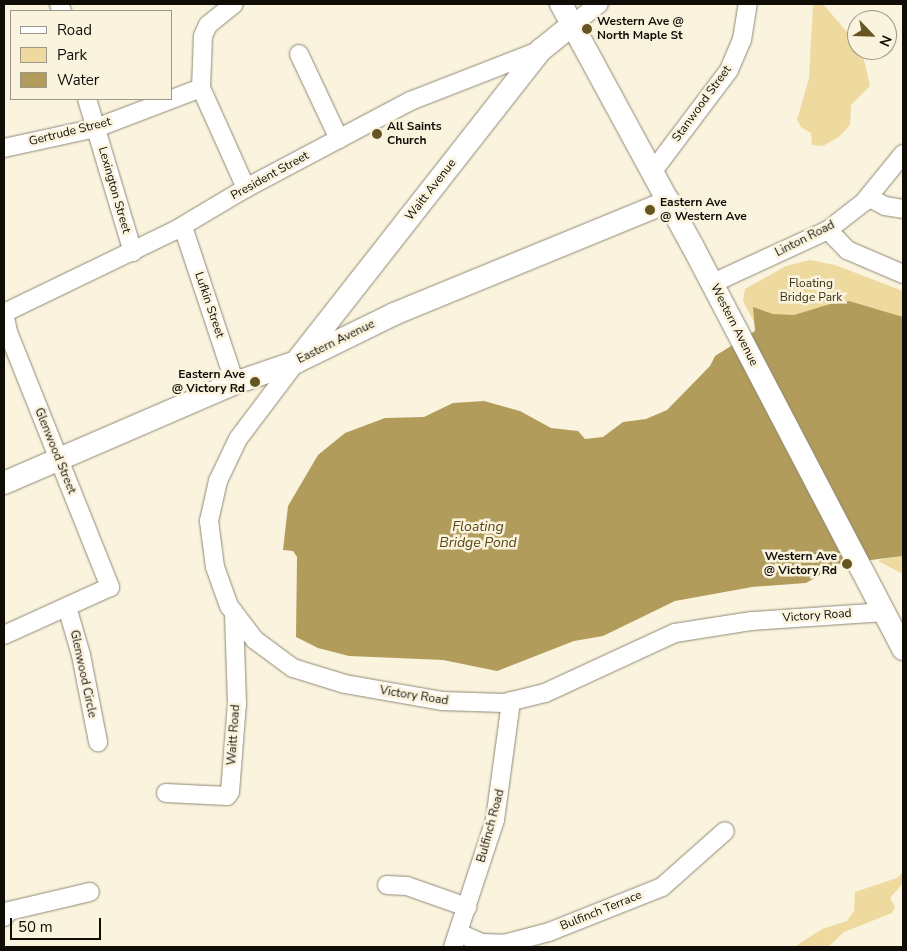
<!DOCTYPE html>
<html>
<head>
<meta charset="utf-8">
<style>
	body { margin:0 }
	#map { position:relative; width:907px; height:951px; overflow:hidden; background:#faf3de; font-family:"Nunito Sans",sans-serif }
	div>[style] { position:absolute }
	[style*='--x'] { left:calc(var(--x)*1px); top:calc(var(--y)*1px); width:calc(var(--w)*1px); rotate:calc(var(--a)*1deg) }
	.green>* { inset:0; background:#eeda9e }
	.water>* { inset:0; background:#b29c5c }
	.roads { filter:drop-shadow(0 0 1px #8f8975) drop-shadow(0 0 1px #8f8975) }
	.minor>* { height:18px; margin:-9px; padding:0 9px; transform-origin:9px; border-radius:9px; background:#fff }
	.major>* { height:22px; margin:-11px; padding:0 11px; transform-origin:11px; border-radius:11px; background:#fff }
	.dots>* { width:14px; height:14px; translate:-50% -50%; box-sizing:border-box; border:2px solid #faf3de; border-radius:50% }
	span { translate:-50% -50%; white-space:nowrap; text-align:center; line-height:1.15; -webkit-text-stroke:5px #faf3de; paint-order:stroke }
	.poi-label { font-size:12px; color:#100d07; font-weight:700 }
	.left { translate:0 -50%; text-align:left }
	.right { translate:-100% -50%; text-align:right }
	.street-label { font-size:12px; color:#100d07 }
	.park-label { font-size:12px; color:#392f12 }
	.water-label { font-size:14px; color:#584816; font-style:italic }
	.frame { position:absolute; inset:0; border:5px solid #100d07; pointer-events:none }
	.legend { position:absolute; left:10px; top:10px; width:162px; height:90px; box-sizing:border-box; background:#faf3de; border:1px solid #9c9788; margin:0; padding:6px 9px; list-style:none; font-size:15px; color:#100d07 }
	.legend li { display:flex; align-items:center; gap:10px; height:25px }
	.legend b { width:25px; border:1px solid #9c9788 }
	.north { position:absolute; left:847px; top:10px; width:50px; height:50px; box-sizing:border-box; background:#faf3de; border:1px solid #9c9788; border-radius:50%; rotate:114deg; font-size:14px; font-weight:700; line-height:20px; text-align:center; color:#100d07 }
	.north::after { content:''; display:block; margin:auto; width:18px; height:22px; background:#655522; clip-path:polygon(50% 0,100% 100%,50% 72%,0 100%) }
	.scale { position:absolute; left:10px; top:918px; width:91px; height:22px; box-sizing:border-box; border:2px solid #100d07; border-top:0; padding-left:6px; font-size:15px; line-height:18px; white-space:nowrap; color:#100d07; -webkit-text-stroke:4px #faf3de; paint-order:stroke }
</style>
</head>
<body>
<div id="map">
	<div class="green">
		<div style="clip-path:polygon(813px 4px,823px 4px,854px 40px,857px 50px,862px 51px,870px 86px,851px 105px,850px 125px,840px 136px,823px 146px,812px 145px,811px 133px,801px 127px,797px 120px,809px 78px)"></div>
		<div style="clip-path:polygon(810px 260px,835px 265px,903px 291px,903px 334px,761px 335px,743px 301px,745px 289px,786px 266px)"></div>
		<div style="clip-path:polygon(903px 556px,903px 574px,878px 561px,884px 559px)"></div>
		<div style="clip-path:polygon(903px 872px,903px 883px,890px 898px,895px 907px,892px 913px,844px 932px,828px 947px,794px 947px,822px 929px,847px 921px,854px 911px,855px 892px,897px 878px)"></div>
	</div>
	<div class="water">
		<div style="clip-path:polygon(849px 301px,903px 317px,903px 556px,839px 564px,806px 583px,752px 587px,675px 601px,603px 636px,574px 641px,497px 671px,443px 660px,349px 656px,318px 648px,296px 637px,297px 557px,293px 551px,283px 550px,288px 506px,318px 455px,345px 433px,385px 418px,424px 417px,453px 403px,484px 401px,520px 411px,551px 428px,578px 431px,585px 439px,603px 437px,623px 422px,646px 419px,667px 410px,710px 366px,715px 356px,755px 331px,753px 307px,773px 314px,794px 315px,837px 302px)"></div>
	</div>
	<div class="roads">
		<div class="minor">
			<div style="--x:59;--y:4;--w:8;--a:67"></div>
			<div style="--x:572;--y:25;--w:34;--a:-38"></div>
			<div style="--x:299;--y:54;--w:94;--a:64.8"></div>
			<div style="--x:201;--y:88;--w:52;--a:-87.8"></div>
			<div style="--x:203;--y:36;--w:12;--a:-66"></div>
			<div style="--x:208;--y:25;--w:33;--a:-39"></div>
			<div style="--x:87;--y:99;--w:160;--a:73.3"></div>
			<div style="--x:4;--y:148;--w:94;--a:-12.3"></div>
			<div style="--x:96;--y:128;--w:112;--a:-20.9"></div>
			<div style="--x:201;--y:88;--w:110;--a:65.8"></div>
			<div style="--x:653;--y:171;--w:126;--a:-53"></div>
			<div style="--x:729;--y:70;--w:33;--a:-67"></div>
			<div style="--x:742;--y:40;--w:36;--a:-81"></div>
			<div style="--x:868;--y:197;--w:19;--a:28"></div>
			<div style="--x:885;--y:206;--w:18;--a:9"></div>
			<div style="--x:183;--y:227;--w:164;--a:71.6"></div>
			<div style="--x:828;--y:230;--w:28;--a:46"></div>
			<div style="--x:847;--y:250;--w:61;--a:23.2"></div>
			<div style="--x:713;--y:283;--w:127;--a:-24.7"></div>
			<div style="--x:828;--y:230;--w:46;--a:-37.9"></div>
			<div style="--x:864;--y:202;--w:62;--a:-50.9"></div>
			<div style="--x:4;--y:313;--w:189;--a:-25.8"></div>
			<div style="--x:174;--y:231;--w:84;--a:-30.8"></div>
			<div style="--x:246;--y:188;--w:186;--a:-27.9"></div>
			<div style="--x:410;--y:101;--w:141;--a:-21.3"></div>
			<div style="--x:4;--y:313;--w:19;--a:78"></div>
			<div style="--x:8;--y:332;--w:275;--a:68.2"></div>
			<div style="--x:110;--y:587;--w:116;--a:155.6"></div>
			<div style="--x:296;--y:362;--w:96;--a:127"></div>
			<div style="--x:238;--y:439;--w:47;--a:115.5"></div>
			<div style="--x:218;--y:481;--w:41;--a:102.7"></div>
			<div style="--x:209;--y:521;--w:46;--a:82.6"></div>
			<div style="--x:215;--y:567;--w:41;--a:70.3"></div>
			<div style="--x:229;--y:606;--w:43;--a:52.6"></div>
			<div style="--x:255;--y:640;--w:47;--a:36.4"></div>
			<div style="--x:293;--y:668;--w:54;--a:17.1"></div>
			<div style="--x:345;--y:684;--w:98;--a:9.9"></div>
			<div style="--x:442;--y:701;--w:62;--a:1.8"></div>
			<div style="--x:504;--y:703;--w:42;--a:-13.7"></div>
			<div style="--x:545;--y:693;--w:143;--a:-24.8"></div>
			<div style="--x:675;--y:633;--w:78;--a:-8.9"></div>
			<div style="--x:752;--y:621;--w:132;--a:-3.9"></div>
			<div style="--x:67;--y:607;--w:50;--a:73.7"></div>
			<div style="--x:81;--y:655;--w:89;--a:78.9"></div>
			<div style="--x:166;--y:793;--w:61;--a:2.8"></div>
			<div style="--x:227;--y:796;--w:5;--a:-53"></div>
			<div style="--x:230;--y:792;--w:88;--a:-85.5"></div>
			<div style="--x:237;--y:704;--w:92;--a:-91.9"></div>
			<div style="--x:387;--y:885;--w:20;--a:3"></div>
			<div style="--x:407;--y:886;--w:64;--a:19.3"></div>
			<div style="--x:4;--y:917;--w:8;--a:-50"></div>
			<div style="--x:9;--y:911;--w:83;--a:-13.2"></div>
			<div style="--x:459;--y:933;--w:24;--a:24"></div>
			<div style="--x:481;--y:943;--w:23;--a:2"></div>
			<div style="--x:504;--y:944;--w:47;--a:-14.9"></div>
			<div style="--x:549;--y:932;--w:122;--a:-21.7"></div>
			<div style="--x:662;--y:887;--w:84;--a:-41.6"></div>
			<div style="--x:453;--y:947;--w:134;--a:-71.7"></div>
			<div style="--x:495;--y:820;--w:120;--a:-82.3"></div>
		</div>
		<div class="major">
			<div style="--x:561;--y:4;--w:274;--a:61.5"></div>
			<div style="--x:692;--y:245;--w:456;--a:62.4"></div>
			<div style="--x:300;--y:357;--w:390;--a:-51.9"></div>
			<div style="--x:541;--y:50;--w:40;--a:-39"></div>
			<div style="--x:4;--y:483;--w:252;--a:-23.4"></div>
			<div style="--x:235;--y:383;--w:65;--a:-19"></div>
			<div style="--x:296;--y:362;--w:109;--a:-26.1"></div>
			<div style="--x:394;--y:314;--w:297;--a:-22.3"></div>
		</div>
	</div>
	<div class="dots">
		<div style="left:587px;top:29px;background:#655522"></div>
		<div style="left:377px;top:134px;background:#655522"></div>
		<div style="left:650px;top:210px;background:#655522"></div>
		<div style="left:255px;top:382px;background:#655522"></div>
		<div style="left:847px;top:564px;background:#655522"></div>
	</div>
	<div class="poi-label">
		<span class="left" style="left:597px;top:29px">Western Ave @<br>North Maple St</span>
		<span class="left" style="left:387px;top:134px">All Saints<br>Church</span>
		<span class="left" style="left:660px;top:210px">Eastern Ave<br>@ Western Ave</span>
		<span class="right" style="left:245px;top:382px">Eastern Ave<br>@ Victory Rd</span>
		<span class="right" style="left:837px;top:564px">Western Ave<br>@ Victory Rd</span>
	</div>
	<div class="street-label">
		<span style="left:702px;top:104px;rotate:-54deg">Stanwood Street</span>
		<span style="left:70px;top:132px;rotate:-14deg">Gertrude Street</span>
		<span style="left:270px;top:176px;rotate:-29deg">President Street</span>
		<span style="left:114px;top:190px;rotate:74deg">Lexington Street</span>
		<span style="left:431px;top:190px;rotate:-52deg">Waitt Avenue</span>
		<span style="left:805px;top:239px;rotate:-27deg">Linton Road</span>
		<span style="left:209px;top:305px;rotate:71deg">Lufkin Street</span>
		<span style="left:734px;top:325px;rotate:63deg">Western Avenue</span>
		<span style="left:336px;top:342px;rotate:-26deg">Eastern Avenue</span>
		<span style="left:55px;top:451px;rotate:68deg">Glenwood Street</span>
		<span style="left:817px;top:616px;rotate:-4deg">Victory Road</span>
		<span style="left:83px;top:674px;rotate:78deg">Glenwood Circle</span>
		<span style="left:414px;top:696px;rotate:9deg">Victory Road</span>
		<span style="left:234px;top:735px;rotate:-86deg">Waitt Road</span>
		<span style="left:491px;top:826px;rotate:-75deg">Bulfinch Road</span>
		<span style="left:601px;top:911px;rotate:-22deg">Bulfinch Terrace</span>
	</div>
	<div class="park-label">
		<span style="left:811px;top:291px">Floating<br>Bridge Park</span>
	</div>
	<div class="water-label">
		<span style="left:478px;top:535px">Floating<br>Bridge Pond</span>
	</div>
	<div class="frame"></div>
	<ul class="legend">
	<li><b style="height:6px;background:#fff"></b>Road</li>
	<li><b style="height:14px;background:#eeda9e"></b>Park</li>
	<li><b style="height:14px;background:#b29c5c"></b>Water</li>
	</ul>
	<div class="north">N</div>
	<div class="scale">50 m</div>
</div>
</body>
</html>
